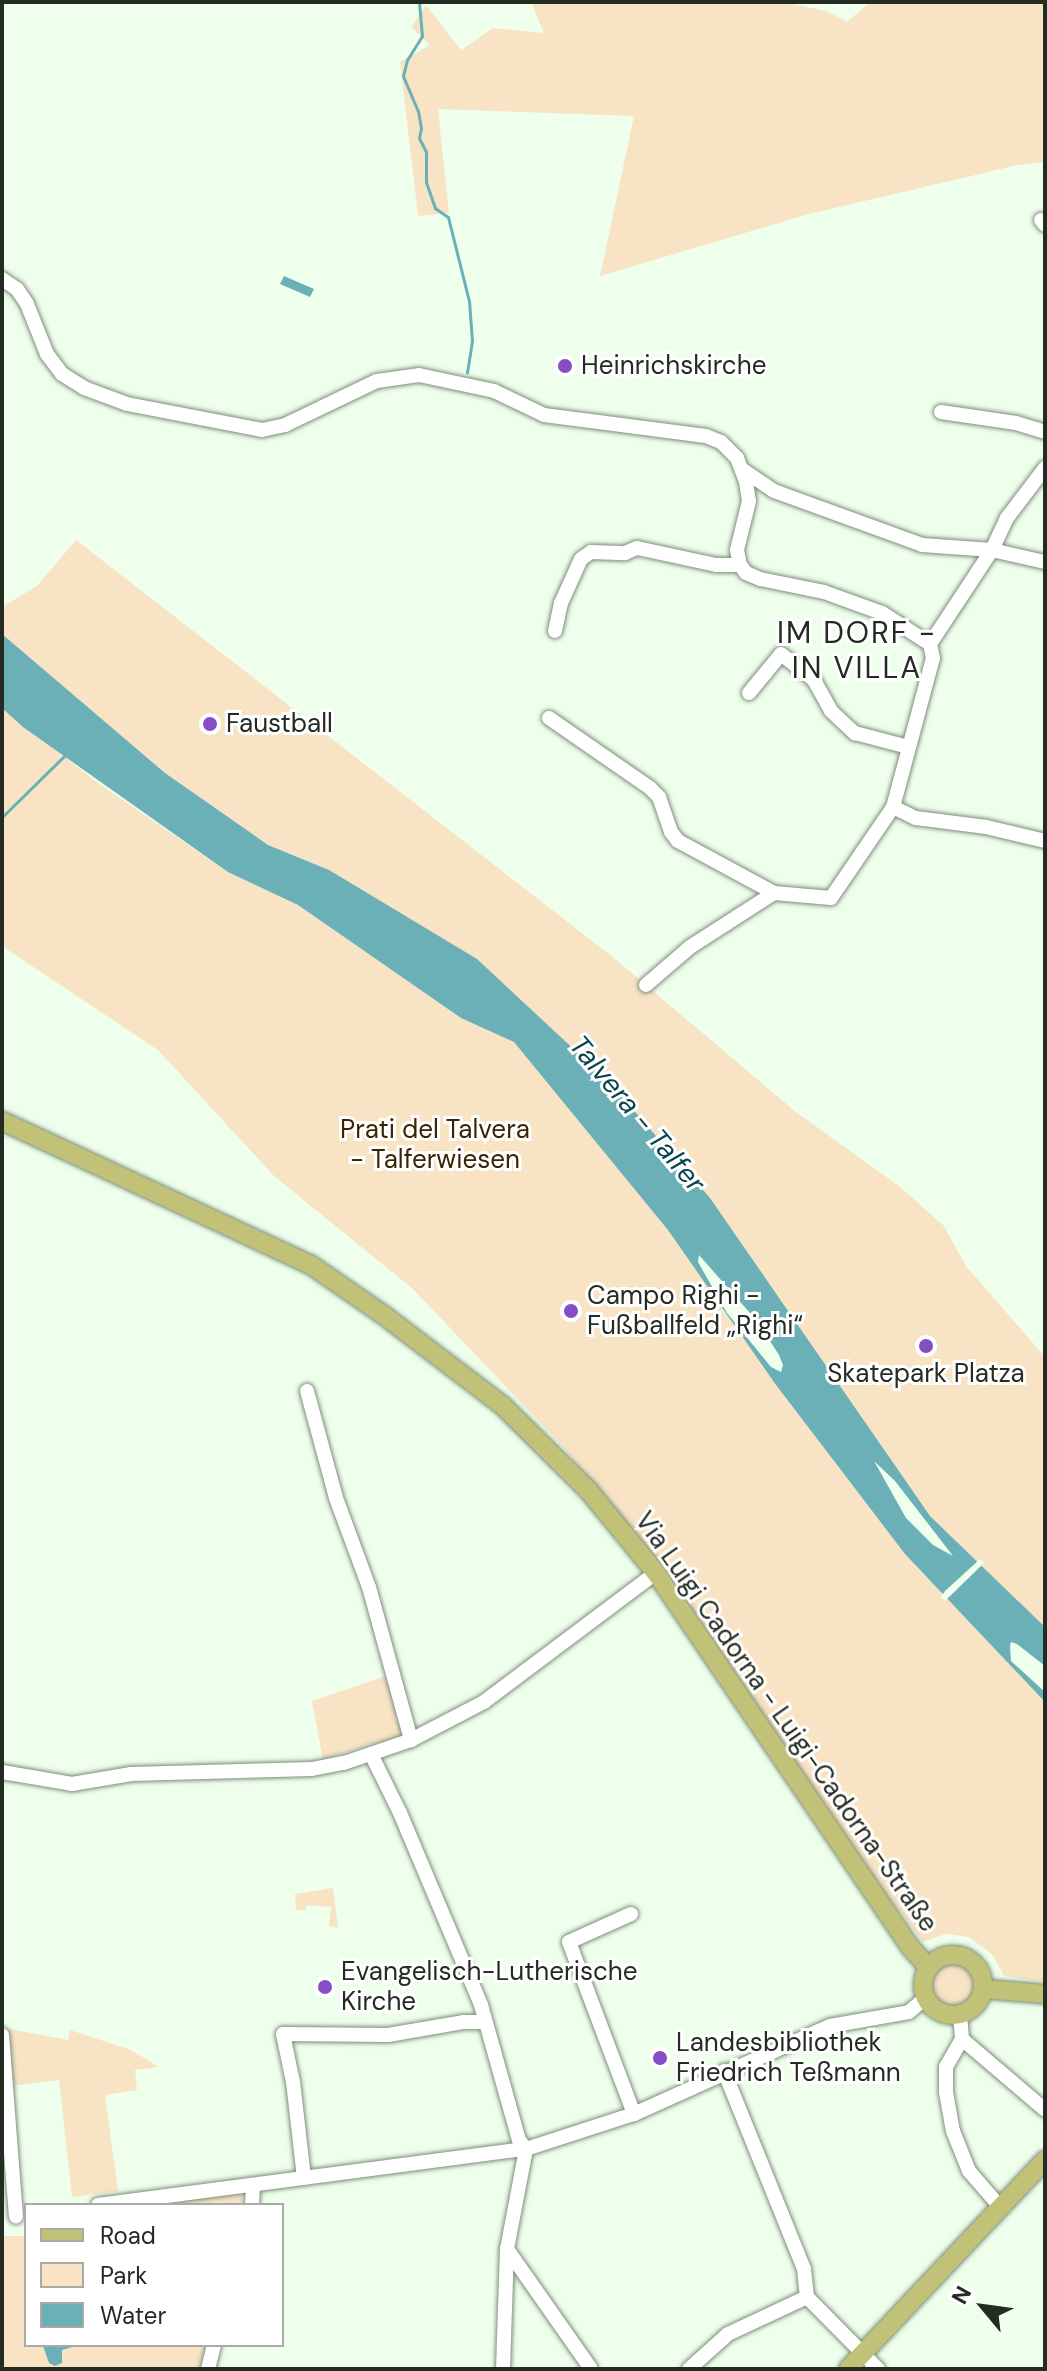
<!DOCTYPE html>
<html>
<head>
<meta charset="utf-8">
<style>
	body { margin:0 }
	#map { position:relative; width:1047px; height:2371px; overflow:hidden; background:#eeffec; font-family:"DM Sans",sans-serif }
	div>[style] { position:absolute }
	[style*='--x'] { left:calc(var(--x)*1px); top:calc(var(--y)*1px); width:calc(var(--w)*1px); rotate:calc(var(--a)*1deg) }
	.green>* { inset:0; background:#f8e3c5 }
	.round { border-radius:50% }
	.water>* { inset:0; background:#6bafb7 }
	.pier>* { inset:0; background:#eeffec }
	.stream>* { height:3px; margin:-1.5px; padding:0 1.5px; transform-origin:1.5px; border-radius:1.5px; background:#6bafb7 }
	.roads { filter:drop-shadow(0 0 2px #7d8f7a) drop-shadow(0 0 2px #7d8f7a) }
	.minor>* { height:14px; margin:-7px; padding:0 7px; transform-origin:7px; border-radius:7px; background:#fff }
	.major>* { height:18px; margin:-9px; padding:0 9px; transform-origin:9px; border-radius:9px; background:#c1c277 }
	.major>.ring { margin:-9px; padding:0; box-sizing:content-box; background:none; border:18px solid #c1c277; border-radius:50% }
	.dots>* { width:22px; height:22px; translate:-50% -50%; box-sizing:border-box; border:4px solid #fff; border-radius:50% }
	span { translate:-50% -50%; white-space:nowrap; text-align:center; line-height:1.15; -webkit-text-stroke:6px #fff; paint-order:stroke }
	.poi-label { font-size:26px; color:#232b22 }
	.left { translate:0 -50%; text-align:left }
	.park-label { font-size:26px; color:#392500 }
	.street-label { font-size:26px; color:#232b22 }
	.water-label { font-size:28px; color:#06474e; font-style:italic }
	.quarter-label { font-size:30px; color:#232b22; letter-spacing:2px }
	.frame { position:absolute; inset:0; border:4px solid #232b22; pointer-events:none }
	.legend { position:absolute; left:24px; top:2203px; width:260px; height:144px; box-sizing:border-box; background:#fff; border:2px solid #a7aaa7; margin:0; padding:10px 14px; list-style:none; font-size:24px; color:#232b22 }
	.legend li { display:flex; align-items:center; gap:16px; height:40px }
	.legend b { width:40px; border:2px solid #a7aaa7 }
	.north { position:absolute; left:943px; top:2267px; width:80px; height:80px; -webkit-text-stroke:6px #fff; paint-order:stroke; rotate:299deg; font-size:22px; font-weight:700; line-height:32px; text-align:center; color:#232b22 }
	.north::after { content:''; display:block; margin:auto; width:28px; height:36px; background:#232b22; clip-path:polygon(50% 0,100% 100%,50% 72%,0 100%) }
</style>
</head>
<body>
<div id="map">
	<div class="green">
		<div style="clip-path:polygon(531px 2px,784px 2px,826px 11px,847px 22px,870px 2px,1045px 2px,1045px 162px,1018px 165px,809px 214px,600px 276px,634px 116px,438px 109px,449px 213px,418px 216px,400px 62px,430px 45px,411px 27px,426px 5px,461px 50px,493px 28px,544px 33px)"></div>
		<div style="clip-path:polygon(76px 540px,614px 958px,796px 1112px,899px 1186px,944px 1226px,966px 1266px,1045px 1357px,1045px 1627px,930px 1516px,710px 1198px,329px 870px,268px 845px,165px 773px,2px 634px,2px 607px,37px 586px)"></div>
		<div style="clip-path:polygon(2px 708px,98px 783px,228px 872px,298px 905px,461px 1018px,514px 1042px,578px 1117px,668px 1230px,776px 1385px,905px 1554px,1045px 1702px,1045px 1982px,1004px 1976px,993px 1955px,969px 1937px,945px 1934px,923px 1942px,821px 1812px,567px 1451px,413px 1289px,274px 1176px,158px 1050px,2px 946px)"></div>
		<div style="clip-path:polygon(386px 1676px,404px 1739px,371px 1744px,323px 1760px,312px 1701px)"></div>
		<div style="clip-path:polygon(333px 1888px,338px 1928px,329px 1926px,331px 1907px,307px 1905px,306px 1910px,296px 1910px,295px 1894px)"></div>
		<div class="round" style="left:930px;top:1963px;width:46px;height:46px"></div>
		<div style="clip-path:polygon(5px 2028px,68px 2040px,70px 2030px,131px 2050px,159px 2067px,135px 2070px,137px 2090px,105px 2095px,118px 2191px,72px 2197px,59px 2080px,10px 2086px)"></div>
		<div style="clip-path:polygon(236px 2194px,241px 2195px,245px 2205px,153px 2205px)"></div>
		<div style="clip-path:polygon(2px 2236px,26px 2236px,26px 2345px,206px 2345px,200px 2369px,2px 2369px)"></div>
	</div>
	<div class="water">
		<div style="clip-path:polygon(284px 276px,314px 289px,310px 297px,280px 284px)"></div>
		<div style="clip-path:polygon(evenodd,2px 634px,165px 773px,268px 845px,329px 870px,477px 959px,610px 1083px,710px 1198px,930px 1516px,1045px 1627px,1045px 1666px,1017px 1644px,1011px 1642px,1010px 1646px,1011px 1661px,1045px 1692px,1045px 1702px,905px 1554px,776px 1385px,668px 1230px,514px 1042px,461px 1018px,298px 905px,228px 872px,23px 727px,2px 708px,2px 634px,699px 1255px,757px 1321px,779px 1355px,783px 1365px,781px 1372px,771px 1367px,727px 1313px,698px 1262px,699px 1255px,2px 634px,874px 1461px,895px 1481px,953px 1556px,933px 1545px,906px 1518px,874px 1461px)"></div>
		<div style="clip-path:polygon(60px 2345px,79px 2345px,62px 2350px,62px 2363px,55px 2366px,49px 2363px,43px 2346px)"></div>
	</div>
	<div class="pier">
		<div style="clip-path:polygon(980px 1559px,984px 1563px,945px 1601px,941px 1597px,945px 1591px)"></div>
	</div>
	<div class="stream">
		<div style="--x:419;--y:2;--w:34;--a:85"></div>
		<div style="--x:422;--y:36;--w:28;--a:122"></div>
		<div style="--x:407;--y:60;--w:16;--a:104"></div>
		<div style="--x:403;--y:76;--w:38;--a:67"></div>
		<div style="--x:418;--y:111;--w:17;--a:80"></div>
		<div style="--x:421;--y:128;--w:10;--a:101"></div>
		<div style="--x:419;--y:138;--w:16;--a:63"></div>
		<div style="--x:426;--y:152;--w:30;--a:90"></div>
		<div style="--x:426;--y:182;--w:28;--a:71"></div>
		<div style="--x:435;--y:208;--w:16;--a:35"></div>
		<div style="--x:448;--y:217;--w:87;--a:76"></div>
		<div style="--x:469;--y:301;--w:40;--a:85.7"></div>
		<div style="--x:472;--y:341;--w:32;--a:99"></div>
		<div style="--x:2;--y:817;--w:88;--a:-44.5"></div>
	</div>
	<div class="roads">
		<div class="minor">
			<div style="--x:1041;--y:220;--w:6;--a:51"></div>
			<div style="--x:2;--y:279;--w:18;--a:34"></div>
			<div style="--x:17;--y:289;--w:18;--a:56"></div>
			<div style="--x:27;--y:304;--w:54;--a:68.2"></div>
			<div style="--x:47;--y:354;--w:25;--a:53"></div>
			<div style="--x:62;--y:374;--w:26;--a:32"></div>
			<div style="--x:84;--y:388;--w:46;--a:20.4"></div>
			<div style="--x:127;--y:404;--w:137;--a:10.9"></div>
			<div style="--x:262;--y:430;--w:24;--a:-12"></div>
			<div style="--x:285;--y:425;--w:102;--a:-25.6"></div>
			<div style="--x:377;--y:381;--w:42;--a:-8.1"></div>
			<div style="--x:419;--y:375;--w:77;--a:12"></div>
			<div style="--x:494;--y:391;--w:55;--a:25.6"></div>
			<div style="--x:544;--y:415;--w:163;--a:7.4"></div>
			<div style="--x:706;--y:436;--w:16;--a:22"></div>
			<div style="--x:721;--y:442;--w:23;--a:45"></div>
			<div style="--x:737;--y:458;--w:26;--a:69"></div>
			<div style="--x:746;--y:482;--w:19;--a:81"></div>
			<div style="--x:749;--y:501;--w:50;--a:103.8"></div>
			<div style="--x:737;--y:550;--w:15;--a:79"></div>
			<div style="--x:740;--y:565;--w:10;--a:53"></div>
			<div style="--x:746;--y:573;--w:15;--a:23"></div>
			<div style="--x:760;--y:579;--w:65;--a:11.5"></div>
			<div style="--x:824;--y:592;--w:62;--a:19.9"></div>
			<div style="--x:882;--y:613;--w:57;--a:32.9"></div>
			<div style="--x:941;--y:412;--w:76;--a:8.3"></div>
			<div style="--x:1016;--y:423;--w:30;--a:17"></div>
			<div style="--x:743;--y:470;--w:37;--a:34"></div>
			<div style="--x:774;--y:491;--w:158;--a:20"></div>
			<div style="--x:922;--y:545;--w:70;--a:4.1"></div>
			<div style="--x:992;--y:550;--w:54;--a:12.8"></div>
			<div style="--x:555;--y:631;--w:29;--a:-78"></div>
			<div style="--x:561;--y:603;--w:48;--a:-65.6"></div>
			<div style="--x:581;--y:559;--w:12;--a:-35"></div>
			<div style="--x:591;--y:552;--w:34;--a:2"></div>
			<div style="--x:625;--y:553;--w:13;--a:-23"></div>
			<div style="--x:637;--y:548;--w:81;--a:12.1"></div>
			<div style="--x:716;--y:565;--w:24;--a:0"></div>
			<div style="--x:930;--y:644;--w:14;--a:78"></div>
			<div style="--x:933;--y:658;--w:154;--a:105"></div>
			<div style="--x:893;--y:807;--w:25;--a:26"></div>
			<div style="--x:916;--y:818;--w:71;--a:7.3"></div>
			<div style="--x:986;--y:827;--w:61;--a:13.3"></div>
			<div style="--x:930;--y:644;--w:113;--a:-56.6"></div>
			<div style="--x:992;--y:550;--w:35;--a:-65"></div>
			<div style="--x:1007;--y:518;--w:63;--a:-52.8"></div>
			<div style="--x:749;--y:693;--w:50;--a:-50.6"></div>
			<div style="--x:781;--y:654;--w:42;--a:38.2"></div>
			<div style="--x:814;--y:680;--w:35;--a:61"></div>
			<div style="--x:831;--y:711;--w:33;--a:43"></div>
			<div style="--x:855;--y:733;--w:55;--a:14.8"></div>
			<div style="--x:549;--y:718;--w:123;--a:34.7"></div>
			<div style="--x:650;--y:788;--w:13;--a:45"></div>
			<div style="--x:659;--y:797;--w:37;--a:71"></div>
			<div style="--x:671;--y:832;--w:11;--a:52"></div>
			<div style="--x:678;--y:841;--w:109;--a:28.4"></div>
			<div style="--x:646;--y:985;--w:58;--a:-40.8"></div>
			<div style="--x:690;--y:947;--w:100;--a:-32.7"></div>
			<div style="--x:774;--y:893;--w:57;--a:5"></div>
			<div style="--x:831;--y:898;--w:110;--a:-55.7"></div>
			<div style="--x:307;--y:1391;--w:111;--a:74.8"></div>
			<div style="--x:336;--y:1498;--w:95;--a:69.7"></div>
			<div style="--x:369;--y:1587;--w:159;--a:74.6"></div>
			<div style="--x:371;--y:1754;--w:66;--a:63.8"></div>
			<div style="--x:400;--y:1813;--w:208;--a:67.1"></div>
			<div style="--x:481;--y:2005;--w:140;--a:74.3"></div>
			<div style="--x:519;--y:2140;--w:11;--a:52"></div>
			<div style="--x:2;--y:1772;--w:71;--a:9.7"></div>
			<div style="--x:72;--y:1784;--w:60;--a:-9.6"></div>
			<div style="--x:131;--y:1774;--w:181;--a:-1.6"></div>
			<div style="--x:312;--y:1769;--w:33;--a:-11"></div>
			<div style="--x:344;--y:1763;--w:71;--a:-18.9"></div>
			<div style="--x:411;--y:1740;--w:82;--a:-27.5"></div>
			<div style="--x:484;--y:1702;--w:215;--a:-36.9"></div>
			<div style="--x:631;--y:1914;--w:68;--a:155.7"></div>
			<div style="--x:569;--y:1942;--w:184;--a:69.3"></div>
			<div style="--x:960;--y:2015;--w:24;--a:85"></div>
			<div style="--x:962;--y:2039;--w:32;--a:120"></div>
			<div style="--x:946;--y:2067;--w:25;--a:90"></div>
			<div style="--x:946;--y:2092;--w:40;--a:80"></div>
			<div style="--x:953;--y:2131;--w:43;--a:68.2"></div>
			<div style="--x:969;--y:2171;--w:49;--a:49.1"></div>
			<div style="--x:2;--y:2035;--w:182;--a:85.6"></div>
			<div style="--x:962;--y:2039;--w:109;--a:40.5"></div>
			<div style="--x:724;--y:2071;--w:214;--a:68"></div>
			<div style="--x:804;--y:2269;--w:28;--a:84"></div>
			<div style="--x:807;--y:2297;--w:101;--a:45.4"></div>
			<div style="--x:304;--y:2178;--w:97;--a:-96.5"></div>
			<div style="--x:293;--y:2082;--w:49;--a:-101.8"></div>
			<div style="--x:283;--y:2034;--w:105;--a:0.5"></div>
			<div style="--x:388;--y:2035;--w:76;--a:-9.8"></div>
			<div style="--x:463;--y:2022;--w:21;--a:0"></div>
			<div style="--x:98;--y:2205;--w:432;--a:-7.5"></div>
			<div style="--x:526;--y:2149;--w:114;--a:-18"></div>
			<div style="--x:634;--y:2114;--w:215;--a:-24.2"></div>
			<div style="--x:830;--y:2026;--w:80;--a:-10"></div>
			<div style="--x:909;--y:2012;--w:21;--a:-41"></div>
			<div style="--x:252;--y:2205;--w:20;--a:-87"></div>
			<div style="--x:507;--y:2249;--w:146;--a:55"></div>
			<div style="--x:208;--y:2369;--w:25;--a:-76"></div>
			<div style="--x:503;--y:2369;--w:120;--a:-88.1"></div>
			<div style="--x:507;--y:2249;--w:102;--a:-79.2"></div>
			<div style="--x:689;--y:2369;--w:52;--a:-41.9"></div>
			<div style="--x:728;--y:2334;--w:87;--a:-25.1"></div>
		</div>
		<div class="major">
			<div style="--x:2;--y:1121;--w:341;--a:25"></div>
			<div style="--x:311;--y:1265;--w:90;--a:34.6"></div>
			<div style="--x:385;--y:1316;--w:148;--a:37.3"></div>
			<div style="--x:503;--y:1406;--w:120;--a:44.7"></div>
			<div style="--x:588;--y:1490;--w:107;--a:50.7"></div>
			<div style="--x:656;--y:1573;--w:452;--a:55.8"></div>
			<div style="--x:910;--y:1947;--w:27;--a:48"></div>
			<div class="ring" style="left:923px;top:1955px;width:42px;height:42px"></div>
			<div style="--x:983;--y:1989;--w:62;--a:4.6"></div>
			<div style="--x:848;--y:2369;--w:287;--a:-46.7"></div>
		</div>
	</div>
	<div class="dots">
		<div style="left:565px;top:366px;background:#854ec5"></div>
		<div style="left:210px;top:724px;background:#854ec5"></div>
		<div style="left:571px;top:1311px;background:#854ec5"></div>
		<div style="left:926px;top:1346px;background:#854ec5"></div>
		<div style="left:325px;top:1987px;background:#854ec5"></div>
		<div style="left:660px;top:2058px;background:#854ec5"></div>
	</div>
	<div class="poi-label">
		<span class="left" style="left:581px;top:366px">Heinrichskirche</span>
		<span class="left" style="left:226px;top:724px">Faustball</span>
		<span class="left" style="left:587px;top:1311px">Campo Righi -<br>Fußballfeld „Righi“</span>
		<span style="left:926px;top:1374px">Skatepark Platza</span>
		<span class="left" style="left:341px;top:1987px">Evangelisch-Lutherische<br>Kirche</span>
		<span class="left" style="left:676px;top:2058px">Landesbibliothek<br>Friedrich Teßmann</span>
	</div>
	<div class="park-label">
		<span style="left:435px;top:1145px">Prati del Talvera<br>- Talferwiesen</span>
	</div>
	<div class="street-label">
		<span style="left:786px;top:1722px;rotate:55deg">Via Luigi Cadorna - Luigi-Cadorna-Straße</span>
	</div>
	<div class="water-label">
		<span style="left:637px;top:1114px;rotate:50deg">Talvera - Talfer</span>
	</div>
	<div class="quarter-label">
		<span style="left:857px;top:650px">IM DORF -<br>IN VILLA</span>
	</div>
	<div class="frame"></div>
	<ul class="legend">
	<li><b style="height:10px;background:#c1c277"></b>Road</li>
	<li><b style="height:22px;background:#f8e3c5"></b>Park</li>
	<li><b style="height:22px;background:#6bafb7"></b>Water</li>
	</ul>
	<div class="north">N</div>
</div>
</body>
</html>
